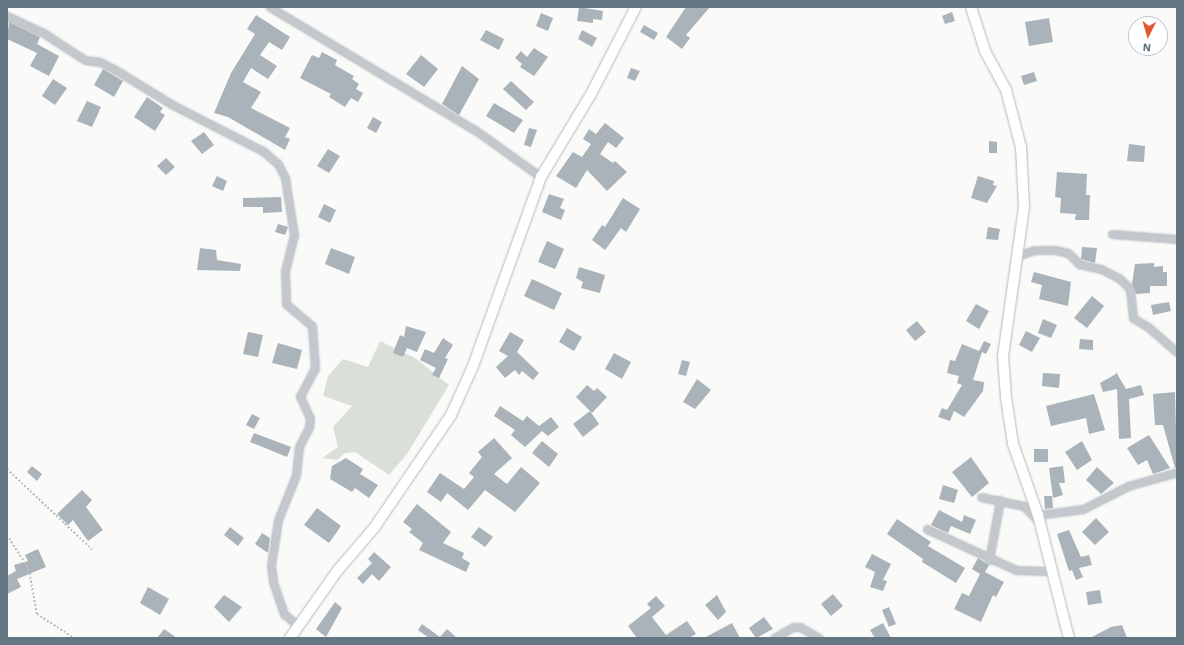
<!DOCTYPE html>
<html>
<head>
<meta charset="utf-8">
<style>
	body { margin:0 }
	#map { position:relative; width:1184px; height:645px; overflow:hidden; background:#fafaf8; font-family:"Work Sans",sans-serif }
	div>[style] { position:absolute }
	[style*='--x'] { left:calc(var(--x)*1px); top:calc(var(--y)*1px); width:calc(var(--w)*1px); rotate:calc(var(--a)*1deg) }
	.green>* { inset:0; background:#dadfd7 }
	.building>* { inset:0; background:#aab3b9 }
	.path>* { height:1.5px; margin-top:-0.75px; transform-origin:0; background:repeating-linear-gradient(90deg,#bbbfc2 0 2px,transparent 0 4px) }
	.roads { filter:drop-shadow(0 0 1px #b3babf) drop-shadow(0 0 1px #b3babf) }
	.street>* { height:7px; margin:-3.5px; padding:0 3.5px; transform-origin:3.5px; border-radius:3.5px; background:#c3c8cc }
	.secondary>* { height:10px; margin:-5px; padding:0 5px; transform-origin:5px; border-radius:5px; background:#fff }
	span { translate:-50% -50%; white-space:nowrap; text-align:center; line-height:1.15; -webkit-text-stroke:4px #fff; paint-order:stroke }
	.frame { position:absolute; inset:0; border:8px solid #657683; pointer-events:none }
	.north { position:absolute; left:1128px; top:16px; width:40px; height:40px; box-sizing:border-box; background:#fff; border:1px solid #c1c8cd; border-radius:50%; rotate:185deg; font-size:11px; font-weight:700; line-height:16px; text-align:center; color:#657683 }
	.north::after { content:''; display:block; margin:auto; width:14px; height:18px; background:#e4572e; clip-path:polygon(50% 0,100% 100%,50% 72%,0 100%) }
</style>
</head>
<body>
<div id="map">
	<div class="green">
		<div style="clip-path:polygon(380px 341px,415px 358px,449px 385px,407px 454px,389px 475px,355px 452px,345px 453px,337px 460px,322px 458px,338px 447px,333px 427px,352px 406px,323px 396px,328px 376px,343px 359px,368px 367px)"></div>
	</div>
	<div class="building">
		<div style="clip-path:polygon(579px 7px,603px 11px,602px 20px,593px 19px,593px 23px,577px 21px)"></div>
		<div style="clip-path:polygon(686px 7px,710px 7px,686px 35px,690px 38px,682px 49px,666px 37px)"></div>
		<div style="clip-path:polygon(952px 12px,955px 21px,945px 24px,942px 16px)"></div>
		<div style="clip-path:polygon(541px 13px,553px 18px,548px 31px,536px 26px)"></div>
		<div style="clip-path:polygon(256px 15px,290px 37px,282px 50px,269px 42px,260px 55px,277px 66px,268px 79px,251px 68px,243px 82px,261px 92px,251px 108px,290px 128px,285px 137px,290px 139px,285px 150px,228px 117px,214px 113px,231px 73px,255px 34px,247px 29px)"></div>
		<div style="clip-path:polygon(1049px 18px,1053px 42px,1029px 46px,1025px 22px)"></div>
		<div style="clip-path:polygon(9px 22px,40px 37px,37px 44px,59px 56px,49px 76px,30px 66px,37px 53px,7px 39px)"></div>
		<div style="clip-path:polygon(644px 25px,658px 33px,654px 40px,640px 32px)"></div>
		<div style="clip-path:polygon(486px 30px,504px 39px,499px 50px,480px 40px)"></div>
		<div style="clip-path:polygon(582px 30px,597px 38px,592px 47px,578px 39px)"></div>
		<div style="clip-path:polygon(534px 48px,548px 57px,534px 76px,520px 67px,522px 64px,515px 58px,521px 51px,527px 57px)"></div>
		<div style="clip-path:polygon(322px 52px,337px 60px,335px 65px,354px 76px,352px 79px,359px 84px,356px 89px,363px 93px,358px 102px,351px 98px,345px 107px,329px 97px,331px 94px,300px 78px,312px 55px,319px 58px)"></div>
		<div style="clip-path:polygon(421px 55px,438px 69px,424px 87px,406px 74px)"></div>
		<div style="clip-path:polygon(462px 66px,479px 79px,459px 115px,442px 104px)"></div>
		<div style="clip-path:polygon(631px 68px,640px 71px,635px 81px,627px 78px)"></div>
		<div style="clip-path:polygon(103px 69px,123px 81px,114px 97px,94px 85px)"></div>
		<div style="clip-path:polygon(1034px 72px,1037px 81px,1024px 85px,1021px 76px)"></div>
		<div style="clip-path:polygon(53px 79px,67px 88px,55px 105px,42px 96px)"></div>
		<div style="clip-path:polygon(511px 81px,534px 102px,526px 110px,503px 89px)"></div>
		<div style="clip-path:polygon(147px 97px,163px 108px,160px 112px,165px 115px,155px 131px,134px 117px)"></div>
		<div style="clip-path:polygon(87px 101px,101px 107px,92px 127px,77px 121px)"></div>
		<div style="clip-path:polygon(494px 103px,523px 120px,514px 133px,486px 116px)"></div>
		<div style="clip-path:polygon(373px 117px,382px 122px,376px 133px,367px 128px)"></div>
		<div style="clip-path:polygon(605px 123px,624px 138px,616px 148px,608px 142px,600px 154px,613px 163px,615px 161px,627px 172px,607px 191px,587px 170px,576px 188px,556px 176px,573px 152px,582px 157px,591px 144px,583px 139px,589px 129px,596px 134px)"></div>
		<div style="clip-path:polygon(529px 128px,537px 130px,531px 147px,524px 145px)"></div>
		<div style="clip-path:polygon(204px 132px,214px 145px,202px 154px,191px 141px)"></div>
		<div style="clip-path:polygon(989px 141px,997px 142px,997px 153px,989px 153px)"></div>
		<div style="clip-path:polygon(1129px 144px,1145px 146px,1144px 162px,1127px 161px)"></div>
		<div style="clip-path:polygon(328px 149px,340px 156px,329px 173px,317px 166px)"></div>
		<div style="clip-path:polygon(166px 158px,175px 167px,166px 175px,157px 166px)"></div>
		<div style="clip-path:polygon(1057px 172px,1087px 174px,1086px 195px,1090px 195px,1089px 220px,1075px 220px,1076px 214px,1060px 213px,1061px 198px,1055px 197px)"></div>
		<div style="clip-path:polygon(217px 176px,227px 181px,223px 191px,212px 186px)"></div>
		<div style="clip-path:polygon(978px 176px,994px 181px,993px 185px,997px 186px,987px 203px,971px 198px)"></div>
		<div style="clip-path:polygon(549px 194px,564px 199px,560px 208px,565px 210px,561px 220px,542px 212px)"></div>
		<div style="clip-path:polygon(281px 197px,282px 212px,263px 213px,263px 207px,243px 207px,243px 198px)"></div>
		<div style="clip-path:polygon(623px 198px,640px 209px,626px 232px,621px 228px,605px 250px,592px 240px,602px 225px,605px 227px)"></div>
		<div style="clip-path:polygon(324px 204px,336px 210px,330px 223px,318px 217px)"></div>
		<div style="clip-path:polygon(278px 224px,288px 227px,285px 235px,275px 232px)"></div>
		<div style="clip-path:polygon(988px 227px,1000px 229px,998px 240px,986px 239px)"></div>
		<div style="clip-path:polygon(547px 241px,564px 249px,555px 269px,538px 262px)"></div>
		<div style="clip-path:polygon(1082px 247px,1097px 248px,1095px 263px,1081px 259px)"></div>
		<div style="clip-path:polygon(200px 248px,216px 250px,217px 260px,241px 264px,240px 271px,197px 270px)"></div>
		<div style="clip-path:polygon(331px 248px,355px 257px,349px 274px,325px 264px)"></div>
		<div style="clip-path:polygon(1154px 263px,1154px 267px,1163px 266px,1163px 272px,1167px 272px,1167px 286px,1150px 286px,1150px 293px,1136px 294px,1132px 284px,1135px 264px)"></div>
		<div style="clip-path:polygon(579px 267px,605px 275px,600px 293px,581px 288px,583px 282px,576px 278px)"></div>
		<div style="clip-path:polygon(1034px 272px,1071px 282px,1068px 306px,1039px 299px,1042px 285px,1031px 282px)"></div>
		<div style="clip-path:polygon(532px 279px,562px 293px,554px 310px,524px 296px)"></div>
		<div style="clip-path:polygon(1092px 296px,1104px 306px,1087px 328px,1074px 318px)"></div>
		<div style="clip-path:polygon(1169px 302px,1171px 311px,1153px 315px,1151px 305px)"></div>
		<div style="clip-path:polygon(976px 304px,989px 311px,979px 329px,966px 321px)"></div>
		<div style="clip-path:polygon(1043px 319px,1057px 325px,1051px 338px,1038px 333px)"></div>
		<div style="clip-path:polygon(917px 321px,926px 332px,915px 341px,906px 330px)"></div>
		<div style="clip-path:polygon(406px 326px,426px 332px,417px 352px,407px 348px,403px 357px,393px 353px,400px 335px,404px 337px)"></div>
		<div style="clip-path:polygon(567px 328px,582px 337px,574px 351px,559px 342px)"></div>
		<div style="clip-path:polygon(1026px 331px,1040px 338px,1032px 352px,1019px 345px)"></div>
		<div style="clip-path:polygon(248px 332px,263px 335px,258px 357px,243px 354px)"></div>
		<div style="clip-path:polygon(510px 332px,524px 340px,517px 352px,539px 373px,533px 380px,522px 371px,519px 375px,515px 370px,505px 378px,496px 367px,508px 356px,499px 351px)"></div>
		<div style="clip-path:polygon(443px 338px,453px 345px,445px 358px,448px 359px,439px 378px,432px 375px,436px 368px,420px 360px,425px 349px,434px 353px)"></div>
		<div style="clip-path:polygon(1080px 339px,1093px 340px,1093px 350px,1079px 349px)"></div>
		<div style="clip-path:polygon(984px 341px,991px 344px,986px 354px,982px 352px,973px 380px,984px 382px,983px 391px,964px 417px,954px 411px,950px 421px,938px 417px,942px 408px,947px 410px,962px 385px,957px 383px,959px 376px,947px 373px,950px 360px,955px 361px,962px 344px,979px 351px)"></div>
		<div style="clip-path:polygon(278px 343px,302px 350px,297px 369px,272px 363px)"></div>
		<div style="clip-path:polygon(614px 353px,631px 362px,622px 379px,605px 369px)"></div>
		<div style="clip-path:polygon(682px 360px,690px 362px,686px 376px,678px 374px)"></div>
		<div style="clip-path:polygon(1116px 372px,1126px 389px,1141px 385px,1144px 395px,1129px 399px,1131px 438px,1119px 439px,1117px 389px,1103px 392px,1100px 383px,1116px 374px)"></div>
		<div style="clip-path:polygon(1043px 373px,1060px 374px,1059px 388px,1042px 386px)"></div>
		<div style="clip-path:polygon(697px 379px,711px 390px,695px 409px,683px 402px)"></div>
		<div style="clip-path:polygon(587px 385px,594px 391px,597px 388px,607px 397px,592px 413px,576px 397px)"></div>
		<div style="clip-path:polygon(1175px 392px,1177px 467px,1175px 468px,1163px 425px,1155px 425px,1153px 394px)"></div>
		<div style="clip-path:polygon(1094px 394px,1105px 430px,1089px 434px,1086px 418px,1051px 426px,1046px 406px)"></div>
		<div style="clip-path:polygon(500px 406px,523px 421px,527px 416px,539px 426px,551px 417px,559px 427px,548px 436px,542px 431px,525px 447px,511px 435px,515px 430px,494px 416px)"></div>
		<div style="clip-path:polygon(590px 411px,599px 424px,583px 437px,573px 424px)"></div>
		<div style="clip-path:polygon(252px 414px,260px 418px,254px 429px,246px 425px)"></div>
		<div style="clip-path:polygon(254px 433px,291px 447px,287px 457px,250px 442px)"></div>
		<div style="clip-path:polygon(1149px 435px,1170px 468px,1153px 474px,1147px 460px,1138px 465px,1127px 448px)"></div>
		<div style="clip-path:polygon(494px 438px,512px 458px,494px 474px,507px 484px,521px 467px,540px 483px,515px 512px,485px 490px,468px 510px,447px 493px,441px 502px,427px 492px,440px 473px,464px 489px,474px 477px,469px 473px,482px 457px,478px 452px)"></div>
		<div style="clip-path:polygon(542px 441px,558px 454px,549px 467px,532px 453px)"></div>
		<div style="clip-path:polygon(1082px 441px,1092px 460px,1077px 470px,1065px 452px)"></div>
		<div style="clip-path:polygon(1034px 449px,1048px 449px,1048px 462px,1034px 462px)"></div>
		<div style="clip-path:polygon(971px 457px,989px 483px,972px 497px,952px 472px)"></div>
		<div style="clip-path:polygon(346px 458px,363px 469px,360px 474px,378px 485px,369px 498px,355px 488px,352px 492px,330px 479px,332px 466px)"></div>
		<div style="clip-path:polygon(32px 466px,42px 474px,37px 481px,27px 472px)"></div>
		<div style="clip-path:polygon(1063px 466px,1065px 483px,1059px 483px,1063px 495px,1053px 498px,1049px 468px)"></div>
		<div style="clip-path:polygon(1097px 467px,1114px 483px,1101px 494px,1086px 480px)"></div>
		<div style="clip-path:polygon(943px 485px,958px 490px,954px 503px,939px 499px)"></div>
		<div style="clip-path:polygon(82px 490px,92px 500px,86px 507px,103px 530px,88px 541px,73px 520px,68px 525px,57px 514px)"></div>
		<div style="clip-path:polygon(1044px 496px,1052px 496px,1053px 508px,1045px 509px)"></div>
		<div style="clip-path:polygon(417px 504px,451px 532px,443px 543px,464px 553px,462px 558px,470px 563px,466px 572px,419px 550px,423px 543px,409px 532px,412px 529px,403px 522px)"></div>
		<div style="clip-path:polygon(317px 508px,341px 526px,329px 543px,304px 525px)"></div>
		<div style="clip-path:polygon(939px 510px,962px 522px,964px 515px,976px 520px,970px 534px,951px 526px,948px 533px,931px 525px)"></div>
		<div style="clip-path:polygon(1096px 518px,1109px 532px,1095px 545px,1082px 532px)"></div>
		<div style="clip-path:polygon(897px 519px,931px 542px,928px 546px,965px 568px,956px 583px,922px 562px,923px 559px,887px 534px)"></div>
		<div style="clip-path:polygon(230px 527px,244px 538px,238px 546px,224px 535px)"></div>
		<div style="clip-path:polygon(479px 527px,493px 537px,485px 547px,471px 537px)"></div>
		<div style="clip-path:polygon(1069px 530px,1081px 557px,1089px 555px,1092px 565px,1079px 568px,1083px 577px,1076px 580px,1072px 570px,1069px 571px,1057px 534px)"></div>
		<div style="clip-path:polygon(262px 533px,270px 538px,268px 553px,255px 544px)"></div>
		<div style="clip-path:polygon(38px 549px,46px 567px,17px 579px,21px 587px,7px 594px,7px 576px,16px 571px,14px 565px,28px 561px,25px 555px)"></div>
		<div style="clip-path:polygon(374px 552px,391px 567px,379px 581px,372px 574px,363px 584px,357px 578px,372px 563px,368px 559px)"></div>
		<div style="clip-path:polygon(872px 554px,891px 564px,883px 580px,887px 581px,883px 591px,870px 587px,875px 572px,865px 567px)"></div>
		<div style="clip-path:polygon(978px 558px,989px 565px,985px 572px,1004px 582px,996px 597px,993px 595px,981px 622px,954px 609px,962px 593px,969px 596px,980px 574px,972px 569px)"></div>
		<div style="clip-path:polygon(148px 587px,169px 599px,160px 615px,140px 603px)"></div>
		<div style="clip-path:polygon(1100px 590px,1102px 603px,1088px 605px,1086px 592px)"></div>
		<div style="clip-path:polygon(833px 594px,843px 606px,831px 616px,821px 604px)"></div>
		<div style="clip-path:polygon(224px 595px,242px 607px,229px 622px,214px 607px)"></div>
		<div style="clip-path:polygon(717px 595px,726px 612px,718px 620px,705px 605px)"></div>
		<div style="clip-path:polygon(656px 596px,665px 606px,652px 617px,666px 635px,687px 621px,696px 634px,689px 638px,637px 638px,628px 626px,651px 608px,647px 604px)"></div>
		<div style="clip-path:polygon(335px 602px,342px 608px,326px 637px,316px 629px)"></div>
		<div style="clip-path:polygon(889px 607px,896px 624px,889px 627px,882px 610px)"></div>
		<div style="clip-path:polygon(764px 617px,773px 629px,756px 638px,749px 628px)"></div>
		<div style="clip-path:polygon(732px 623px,740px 638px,704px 638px)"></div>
		<div style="clip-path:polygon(883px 623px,891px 638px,875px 638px,870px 630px)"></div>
		<div style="clip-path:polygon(422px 624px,440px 637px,447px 629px,457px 638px,429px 638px,418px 630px)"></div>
		<div style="clip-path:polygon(1122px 625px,1127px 638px,1090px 638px,1111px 627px)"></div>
		<div style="clip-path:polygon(164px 629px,177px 638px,157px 638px)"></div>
	</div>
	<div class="path">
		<div style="--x:7;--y:469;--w:117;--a:43.3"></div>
		<div style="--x:7;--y:535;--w:40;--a:57.1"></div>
		<div style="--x:29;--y:569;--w:46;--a:79.9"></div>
		<div style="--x:37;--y:614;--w:44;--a:33"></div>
	</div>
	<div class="roads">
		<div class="street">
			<div style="--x:270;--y:7;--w:239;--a:31"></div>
			<div style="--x:475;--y:130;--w:81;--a:35.5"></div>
			<div style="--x:7;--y:16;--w:38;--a:25"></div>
			<div style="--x:42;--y:32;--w:51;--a:33.1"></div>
			<div style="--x:85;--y:60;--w:15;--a:8"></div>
			<div style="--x:100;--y:62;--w:16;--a:27"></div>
			<div style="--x:114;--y:69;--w:69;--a:31.4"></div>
			<div style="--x:173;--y:105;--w:101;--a:27.1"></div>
			<div style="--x:263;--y:151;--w:20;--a:41"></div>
			<div style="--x:278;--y:164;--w:16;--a:63"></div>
			<div style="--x:285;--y:178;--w:58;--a:81"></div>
			<div style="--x:294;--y:235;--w:37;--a:104"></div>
			<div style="--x:285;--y:271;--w:33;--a:88"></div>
			<div style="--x:286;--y:304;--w:34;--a:40"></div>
			<div style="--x:312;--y:326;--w:42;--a:85.9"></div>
			<div style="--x:315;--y:368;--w:32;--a:118"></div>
			<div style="--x:300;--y:396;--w:24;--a:66"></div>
			<div style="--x:310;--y:418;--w:9;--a:96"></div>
			<div style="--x:309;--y:427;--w:22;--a:117"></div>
			<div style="--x:299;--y:447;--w:28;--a:96"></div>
			<div style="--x:296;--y:475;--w:48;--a:111.8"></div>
			<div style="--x:278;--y:520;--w:46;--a:98.8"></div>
			<div style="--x:271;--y:565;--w:17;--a:83"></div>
			<div style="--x:273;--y:582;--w:34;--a:71"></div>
			<div style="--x:284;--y:614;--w:19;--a:39"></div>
			<div style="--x:1112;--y:234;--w:65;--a:4.4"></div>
			<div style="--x:1017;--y:256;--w:18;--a:-19"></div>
			<div style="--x:1034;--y:250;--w:21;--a:0"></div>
			<div style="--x:1055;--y:250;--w:13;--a:13"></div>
			<div style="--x:1068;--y:253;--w:16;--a:45"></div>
			<div style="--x:1079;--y:264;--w:23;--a:13"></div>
			<div style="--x:1101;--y:269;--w:20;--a:27"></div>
			<div style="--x:1119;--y:278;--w:16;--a:45"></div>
			<div style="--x:1130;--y:289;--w:29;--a:84"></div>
			<div style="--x:1133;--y:318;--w:17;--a:31"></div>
			<div style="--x:1148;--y:327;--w:38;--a:41"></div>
			<div style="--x:981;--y:497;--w:44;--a:11.8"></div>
			<div style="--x:1024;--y:506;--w:19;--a:47"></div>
			<div style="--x:1038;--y:515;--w:45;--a:-7.6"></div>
			<div style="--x:1083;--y:509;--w:51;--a:-27.1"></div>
			<div style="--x:1128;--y:486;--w:51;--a:-15.9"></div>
			<div style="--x:927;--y:529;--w:98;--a:24.7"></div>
			<div style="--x:1016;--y:570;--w:37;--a:2"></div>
			<div style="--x:989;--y:560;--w:61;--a:-79.6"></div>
			<div style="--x:774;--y:638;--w:22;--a:-30"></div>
			<div style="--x:793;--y:627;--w:7;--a:0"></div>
			<div style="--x:800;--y:627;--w:22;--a:30"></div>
		</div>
		<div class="secondary">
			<div style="--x:971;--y:7;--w:46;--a:72.3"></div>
			<div style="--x:985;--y:51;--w:44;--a:61.7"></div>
			<div style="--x:1006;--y:90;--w:59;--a:75.3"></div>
			<div style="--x:1021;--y:147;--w:60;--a:87.1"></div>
			<div style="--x:1024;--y:207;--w:150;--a:98"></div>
			<div style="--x:1003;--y:356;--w:42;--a:85.9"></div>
			<div style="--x:1006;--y:398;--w:47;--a:81.3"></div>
			<div style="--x:1013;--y:444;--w:75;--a:70.6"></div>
			<div style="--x:1038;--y:515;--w:127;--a:75.9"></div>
			<div style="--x:290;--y:638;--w:83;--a:-54.8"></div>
			<div style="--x:338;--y:570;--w:55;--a:-49.4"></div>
			<div style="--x:374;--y:528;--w:137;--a:-55.7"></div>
			<div style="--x:451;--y:415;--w:54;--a:-65.8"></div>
			<div style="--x:473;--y:366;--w:201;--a:-70.2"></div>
			<div style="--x:541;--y:177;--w:97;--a:-58.9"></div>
			<div style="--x:591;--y:94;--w:98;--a:-62.7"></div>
		</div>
	</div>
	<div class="frame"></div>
	<div class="north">N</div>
</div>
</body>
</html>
